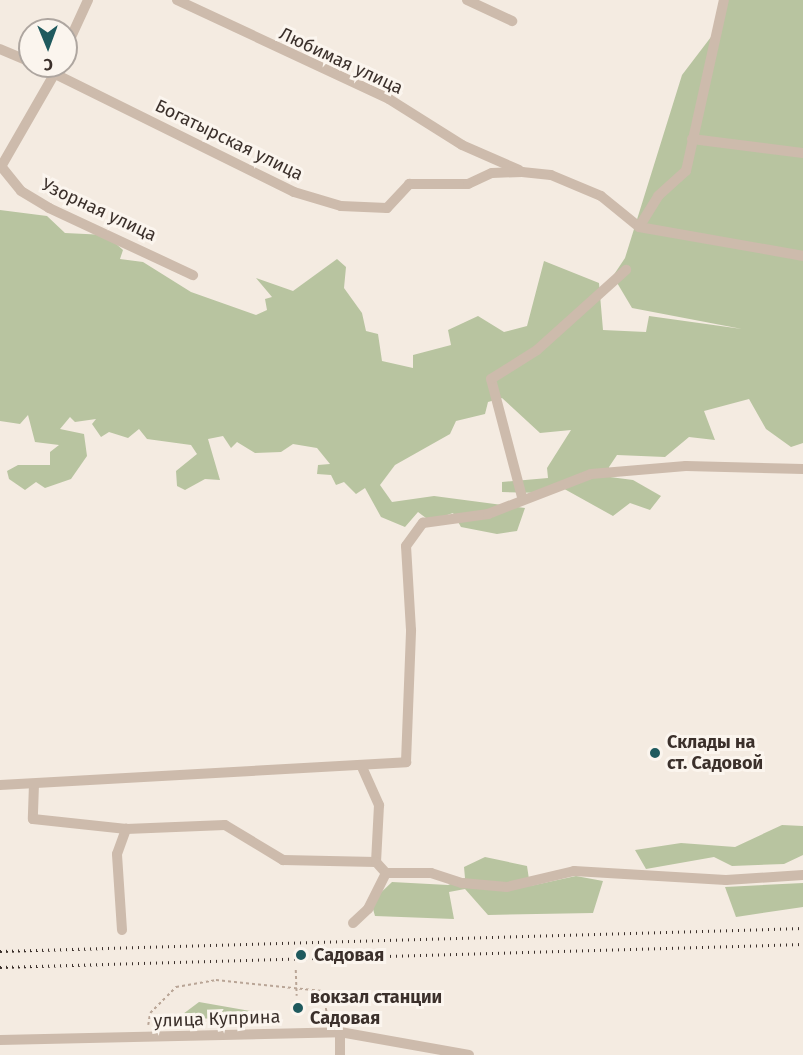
<!DOCTYPE html>
<html>
<head>
<meta charset="utf-8">
<style>
	body { margin:0 }
	#map { position:relative; width:803px; height:1055px; overflow:hidden; background:#f4ebe1; font-family:"Fira Sans",sans-serif }
	div>[style] { position:absolute }
	[style*='--x'] { left:calc(var(--x)*1px); top:calc(var(--y)*1px); width:calc(var(--w)*1px); rotate:calc(var(--a)*1deg) }
	.green>* { inset:0; background:#b8c4a0 }
	.path>* { height:1.5px; margin-top:-0.75px; transform-origin:0; background:repeating-linear-gradient(90deg,#b9a596 0 3px,transparent 0 6px) }
	.minor>* { height:10px; margin:-5px; padding:0 5px; transform-origin:5px; border-radius:5px; background:#cdbbac }
	.rail>* { height:3px; margin-top:-1.5px; transform-origin:0; background:repeating-linear-gradient(90deg,#3b302b 0 1.5px,transparent 0 6px) }
	.dots>* { width:16px; height:16px; translate:-50% -50%; box-sizing:border-box; border:3px solid #fbf5ee; border-radius:50% }
	span { translate:-50% -50%; white-space:nowrap; text-align:center; line-height:1.15; -webkit-text-stroke:6px #fbf5ee; paint-order:stroke }
	.street-label { font-size:18px; color:#3b302b }
	.poi-label { font-size:18px; color:#3b302b; font-weight:700 }
	.left { translate:0 -50%; text-align:left }
	.north { position:absolute; left:18px; top:18px; width:60px; height:60px; box-sizing:border-box; background:#fbf5ee; border:2px solid #aea6a0; border-radius:50%; rotate:179deg; font-size:16px; font-weight:700; line-height:24px; text-align:center; color:#3b302b }
	.north::after { content:''; display:block; margin:auto; width:21px; height:27px; background:#1f5a5e; clip-path:polygon(50% 0,100% 100%,50% 72%,0 100%) }
</style>
</head>
<body>
<div id="map">
	<div class="green">
		<div style="clip-path:polygon(722px 0,803px 0,803px 443px,791px 447px,766px 429px,749px 399px,704px 411px,715px 440px,689px 437px,665px 457px,617px 455px,609px 467px,610px 477px,633px 480px,661px 496px,650px 510px,630px 503px,613px 516px,559px 486px,547px 493px,502px 492px,502px 482px,548px 478px,547px 468px,571px 430px,540px 433px,502px 398px,488px 402px,485px 414px,456px 421px,450px 434px,395px 465px,380px 485px,392px 502px,434px 496px,525px 508px,517px 531px,497px 534px,461px 527px,453px 513px,430px 521px,418px 512px,405px 527px,381px 517px,365px 488px,356px 494px,344px 482px,336px 485px,331px 475px,317px 474px,318px 465px,330px 464px,317px 448px,293px 444px,281px 452px,255px 453px,237px 442px,231px 448px,223px 436px,208px 439px,220px 480px,205px 479px,185px 490px,177px 486px,176px 471px,197px 454px,191px 445px,147px 439px,139px 429px,128px 438px,109px 432px,101px 437px,92px 424px,96px 419px,75px 422px,70px 417px,60px 429px,84px 434px,87px 456px,71px 479px,45px 488px,36px 482px,25px 490px,9px 479px,7px 471px,18px 465px,50px 465px,50px 452px,59px 445px,35px 442px,28px 415px,20px 424px,0 421px,0 210px,47px 216px,65px 233px,106px 235px,123px 250px,120px 259px,143px 262px,191px 292px,256px 315px,267px 310px,265px 299px,272px 297px,256px 278px,293px 291px,337px 259px,346px 267px,344px 288px,362px 313px,366px 331px,378px 334px,382px 361px,413px 368px,413px 355px,451px 345px,448px 330px,478px 316px,504px 332px,527px 326px,544px 261px,599px 283px,603px 330px,646px 332px,649px 316px,742px 329px,632px 308px,613px 276px,625px 258px,682px 75px,714px 33px)"></div>
		<div style="clip-path:polygon(782px 825px,803px 826px,803px 855px,784px 864px,732px 866px,714px 857px,646px 869px,635px 850px,681px 843px,735px 847px)"></div>
		<div style="clip-path:polygon(485px 857px,527px 866px,530px 886px,576px 876px,603px 881px,593px 913px,488px 915px,465px 889px,449px 892px,454px 919px,375px 916px,371px 902px,392px 882px,448px 885px,465px 878px,464px 867px)"></div>
		<div style="clip-path:polygon(803px 883px,803px 907px,736px 917px,725px 887px)"></div>
		<div style="clip-path:polygon(199px 1002px,262px 1013px,275px 1013px,272px 1022px,179px 1017px)"></div>
	</div>
	<div class="path">
		<div style="--x:296;--y:970;--w:26;--a:88"></div>
		<div style="--x:148;--y:1025;--w:12;--a:-81"></div>
		<div style="--x:150;--y:1013;--w:37;--a:-45"></div>
		<div style="--x:176;--y:987;--w:41;--a:-9.9"></div>
		<div style="--x:216;--y:980;--w:107;--a:5.9"></div>
		<div style="--x:322;--y:991;--w:32;--a:77"></div>
	</div>
	<div class="minor">
		<div style="--x:177;--y:0;--w:234;--a:25"></div>
		<div style="--x:389;--y:99;--w:86;--a:32.2"></div>
		<div style="--x:462;--y:145;--w:62;--a:23.7"></div>
		<div style="--x:467;--y:0;--w:50;--a:25"></div>
		<div style="--x:66;--y:48;--w:53;--a:-65.4"></div>
		<div style="--x:0;--y:49;--w:33;--a:23"></div>
		<div style="--x:39;--y:66;--w:284;--a:26.3"></div>
		<div style="--x:294;--y:192;--w:49;--a:16.6"></div>
		<div style="--x:341;--y:206;--w:46;--a:2.5"></div>
		<div style="--x:387;--y:208;--w:33;--a:-47"></div>
		<div style="--x:409;--y:184;--w:59;--a:0"></div>
		<div style="--x:468;--y:184;--w:26;--a:-25"></div>
		<div style="--x:492;--y:173;--w:30;--a:-2"></div>
		<div style="--x:522;--y:172;--w:29;--a:6"></div>
		<div style="--x:551;--y:175;--w:54;--a:22.8"></div>
		<div style="--x:601;--y:196;--w:49;--a:39.2"></div>
		<div style="--x:639;--y:227;--w:167;--a:10"></div>
		<div style="--x:692;--y:139;--w:112;--a:7.2"></div>
		<div style="--x:0;--y:165;--w:33;--a:51"></div>
		<div style="--x:21;--y:191;--w:33;--a:31"></div>
		<div style="--x:49;--y:208;--w:159;--a:25"></div>
		<div style="--x:2;--y:165;--w:114;--a:-60.1"></div>
		<div style="--x:639;--y:227;--w:36;--a:-58"></div>
		<div style="--x:658;--y:196;--w:38;--a:-42"></div>
		<div style="--x:686;--y:171;--w:175;--a:-77.5"></div>
		<div style="--x:522;--y:497;--w:122;--a:-104.7"></div>
		<div style="--x:491;--y:379;--w:54;--a:-32.2"></div>
		<div style="--x:537;--y:350;--w:120;--a:-42"></div>
		<div style="--x:362;--y:767;--w:42;--a:65.9"></div>
		<div style="--x:379;--y:805;--w:57;--a:93"></div>
		<div style="--x:34;--y:784;--w:35;--a:92"></div>
		<div style="--x:33;--y:819;--w:94;--a:6.1"></div>
		<div style="--x:126;--y:829;--w:99;--a:-2.3"></div>
		<div style="--x:225;--y:825;--w:68;--a:31.1"></div>
		<div style="--x:283;--y:860;--w:93;--a:1.2"></div>
		<div style="--x:376;--y:862;--w:15;--a:48"></div>
		<div style="--x:386;--y:873;--w:45;--a:0"></div>
		<div style="--x:431;--y:873;--w:33;--a:18"></div>
		<div style="--x:462;--y:883;--w:45;--a:5.1"></div>
		<div style="--x:507;--y:887;--w:69;--a:-13.4"></div>
		<div style="--x:574;--y:871;--w:152;--a:3.4"></div>
		<div style="--x:726;--y:880;--w:77;--a:-3.7"></div>
		<div style="--x:0;--y:785;--w:407;--a:-3.2"></div>
		<div style="--x:406;--y:762;--w:132;--a:-87.8"></div>
		<div style="--x:411;--y:630;--w:84;--a:-93.4"></div>
		<div style="--x:406;--y:546;--w:29;--a:-54"></div>
		<div style="--x:423;--y:523;--w:66;--a:-7.9"></div>
		<div style="--x:488;--y:514;--w:110;--a:-21.2"></div>
		<div style="--x:591;--y:474;--w:95;--a:-4.8"></div>
		<div style="--x:686;--y:466;--w:117;--a:1.5"></div>
		<div style="--x:353;--y:923;--w:21;--a:-43"></div>
		<div style="--x:368;--y:909;--w:40;--a:-63.4"></div>
		<div style="--x:122;--y:930;--w:76;--a:-93.8"></div>
		<div style="--x:117;--y:854;--w:27;--a:-70"></div>
		<div style="--x:0;--y:1040;--w:340;--a:-1.3"></div>
		<div style="--x:340;--y:1032;--w:131;--a:10.1"></div>
		<div style="--x:340;--y:1055;--w:23;--a:-90"></div>
	</div>
	<div class="rail">
		<div style="--x:0;--y:951;--w:803;--a:-1.64"></div>
		<div style="--x:0;--y:967;--w:803;--a:-1.64"></div>
	</div>
	<div class="dots">
		<div style="left:655px;top:753px;background:#1f5a5e"></div>
		<div style="left:301px;top:955px;background:#1f5a5e"></div>
		<div style="left:298px;top:1008px;background:#1f5a5e"></div>
	</div>
	<div class="street-label">
		<span style="left:341px;top:61px;rotate:25deg">Любимая улица</span>
		<span style="left:229px;top:140px;rotate:26deg">Богатырская улица</span>
		<span style="left:99px;top:210px;rotate:25deg">Узорная улица</span>
		<span style="left:217px;top:1019px;rotate:-2deg">улица Куприна</span>
	</div>
	<div class="poi-label">
		<span class="left" style="left:667px;top:753px">Склады на<br>ст. Садовой</span>
		<span class="left" style="left:314px;top:955px">Садовая</span>
		<span class="left" style="left:310px;top:1008px">вокзал станции<br>Садовая</span>
	</div>
	<div class="north">С</div>
</div>
</body>
</html>
